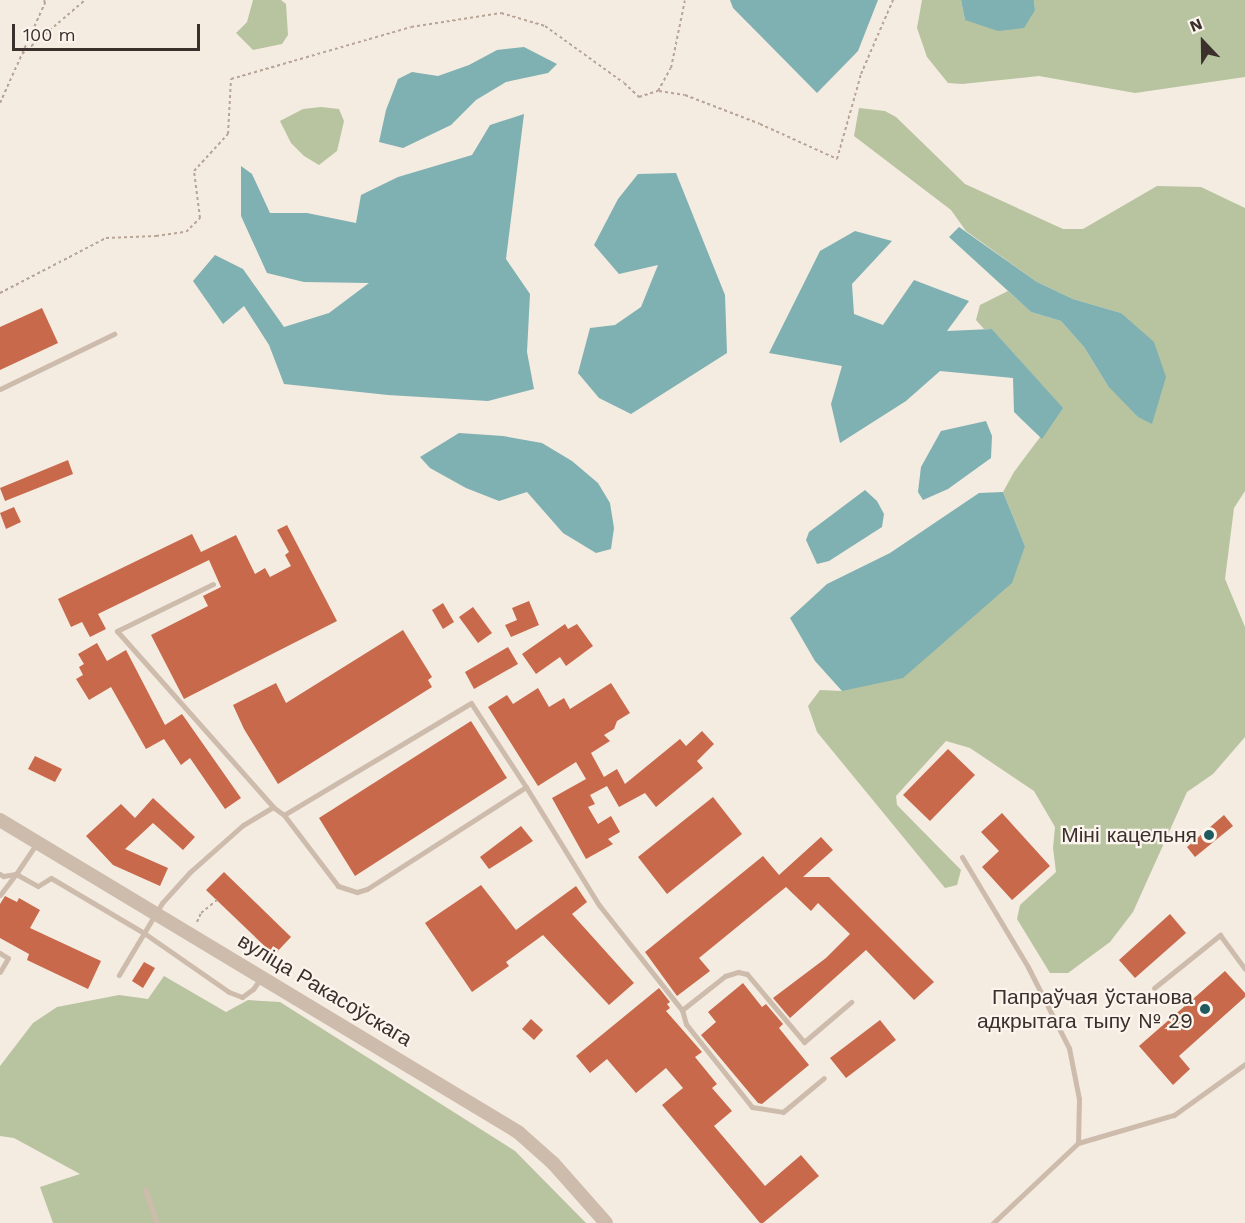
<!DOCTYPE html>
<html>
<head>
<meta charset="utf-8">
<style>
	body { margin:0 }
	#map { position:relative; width:1245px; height:1223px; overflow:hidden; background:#f4ebe1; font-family:"Work Sans",sans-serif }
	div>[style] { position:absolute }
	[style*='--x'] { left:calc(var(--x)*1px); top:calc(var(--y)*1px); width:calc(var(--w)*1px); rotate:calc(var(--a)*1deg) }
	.green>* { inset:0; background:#b8c4a0 }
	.water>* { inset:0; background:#7fb0b2 }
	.building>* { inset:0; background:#c8694b }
	.path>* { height:2px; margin-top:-1px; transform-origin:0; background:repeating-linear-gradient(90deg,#b9a596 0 3px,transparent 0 6px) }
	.service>* { height:5px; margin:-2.5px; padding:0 2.5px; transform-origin:2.5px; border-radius:2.5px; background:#cdbbac }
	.tertiary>* { height:14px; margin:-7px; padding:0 7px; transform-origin:7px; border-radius:7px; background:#cdbbac }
	.dots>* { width:16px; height:16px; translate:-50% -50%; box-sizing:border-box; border:3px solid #fbf5ee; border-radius:50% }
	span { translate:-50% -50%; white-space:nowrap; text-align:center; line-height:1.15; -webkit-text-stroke:4.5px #fbf5ee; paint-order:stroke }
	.poi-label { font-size:21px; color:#3b302b }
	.right { translate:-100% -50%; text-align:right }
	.street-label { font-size:21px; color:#3b302b }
	.north { position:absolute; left:1173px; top:12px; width:60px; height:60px; -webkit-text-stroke:4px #fbf5ee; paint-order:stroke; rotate:338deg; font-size:16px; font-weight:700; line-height:24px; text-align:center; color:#3b302b }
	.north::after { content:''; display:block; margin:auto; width:21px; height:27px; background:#3b302b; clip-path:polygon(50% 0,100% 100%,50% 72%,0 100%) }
	.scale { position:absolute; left:12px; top:24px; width:188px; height:27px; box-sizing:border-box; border:3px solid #3b302b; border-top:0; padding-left:8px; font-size:18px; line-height:21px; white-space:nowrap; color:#3b302b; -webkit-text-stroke:4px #fbf5ee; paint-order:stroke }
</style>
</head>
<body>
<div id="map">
	<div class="green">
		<div style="clip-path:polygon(253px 0,281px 0,286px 4px,288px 35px,282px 44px,253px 50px,236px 33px,247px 22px)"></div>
		<div style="clip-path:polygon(922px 0,961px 0,965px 20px,1035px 10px,1034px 0,1245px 0,1245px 77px,1135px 93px,1039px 76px,962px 84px,948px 83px,927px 57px,917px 28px)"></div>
		<div style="clip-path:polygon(321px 107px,339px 109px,344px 121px,337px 151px,319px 165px,304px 156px,291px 143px,280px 121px,303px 109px)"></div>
		<div style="clip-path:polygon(859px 108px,885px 111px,896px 117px,965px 184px,1063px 229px,1083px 229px,1157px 186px,1201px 187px,1245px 208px,1245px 491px,1234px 508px,1225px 579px,1245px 627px,1245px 737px,1213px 774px,1187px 792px,1133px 912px,1110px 942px,1068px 973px,1050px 973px,1017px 919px,1020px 905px,1056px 872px,1053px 848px,1055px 827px,1034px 791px,970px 748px,946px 741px,896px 796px,897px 805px,961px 870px,957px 885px,945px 888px,817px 732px,808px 706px,820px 690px,842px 691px,1025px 546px,1003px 492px,1014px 472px,1062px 408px,992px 329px,984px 329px,976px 320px,980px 305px,1008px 291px,1031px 312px,1061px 321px,1084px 347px,1108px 386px,1121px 313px,1073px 299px,1037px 282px,966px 231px,951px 210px,854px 136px)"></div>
		<div style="clip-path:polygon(164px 976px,226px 1012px,248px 1000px,280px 1002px,515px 1151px,586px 1223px,53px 1223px,40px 1187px,80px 1174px,14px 1138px,0 1136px,0 1066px,33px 1023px,57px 1007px,119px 995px,148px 999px)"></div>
	</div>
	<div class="water">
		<div style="clip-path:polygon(730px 0,878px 0,858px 51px,817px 93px,733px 8px)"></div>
		<div style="clip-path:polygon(961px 0,1034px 0,1035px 10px,1024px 28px,998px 31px,965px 20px)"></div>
		<div style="clip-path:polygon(524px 47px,557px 64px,548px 73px,506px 82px,476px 100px,451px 125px,403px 148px,379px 142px,386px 110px,398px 79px,412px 72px,438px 76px,469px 65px,497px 50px)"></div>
		<div style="clip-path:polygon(524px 114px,506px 259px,530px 294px,527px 352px,534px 389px,488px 401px,388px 395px,284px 384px,269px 345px,244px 306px,223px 324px,193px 281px,215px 255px,243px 269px,284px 327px,329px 313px,369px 283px,304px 282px,267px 273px,241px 216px,241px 166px,252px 174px,270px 213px,307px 213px,356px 223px,361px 195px,398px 177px,472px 155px,490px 125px)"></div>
		<div style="clip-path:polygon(676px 173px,725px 295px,727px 353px,631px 414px,599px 398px,578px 373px,590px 328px,615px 325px,641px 307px,658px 265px,619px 274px,594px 245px,618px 199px,638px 174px)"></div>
		<div style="clip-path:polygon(959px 227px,1037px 282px,1073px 299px,1121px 313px,1154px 342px,1166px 377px,1152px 424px,1138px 417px,1108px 386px,1084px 347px,1061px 321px,1031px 312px,949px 237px)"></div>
		<div style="clip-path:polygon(855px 231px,892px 241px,852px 284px,854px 314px,883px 325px,914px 280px,969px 301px,947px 331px,992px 329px,1063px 408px,1042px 439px,1014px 412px,1013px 378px,940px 371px,906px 401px,840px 443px,831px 404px,842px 366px,769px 353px,820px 251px)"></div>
		<div style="clip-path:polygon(986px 421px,992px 436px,991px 458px,948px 489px,923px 500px,918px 492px,921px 467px,941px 431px)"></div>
		<div style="clip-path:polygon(459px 433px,503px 436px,542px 443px,572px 461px,598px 483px,610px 503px,614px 528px,611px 549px,596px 553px,563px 533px,527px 492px,499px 501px,466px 488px,430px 468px,420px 457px)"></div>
		<div style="clip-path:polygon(865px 490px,877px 501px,884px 514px,882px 527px,829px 561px,817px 564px,806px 540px,809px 532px)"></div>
		<div style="clip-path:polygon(1003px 492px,1025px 546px,1012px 583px,903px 678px,842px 691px,815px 661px,790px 618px,827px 584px,890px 553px,979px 493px)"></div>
	</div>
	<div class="building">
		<div style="clip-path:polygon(42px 308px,58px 343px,0 370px,0 327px)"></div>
		<div style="clip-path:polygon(68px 460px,73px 474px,5px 501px,0 488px)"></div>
		<div style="clip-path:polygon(14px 507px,21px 522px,6px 529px,0 513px)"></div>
		<div style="clip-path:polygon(287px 525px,337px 621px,184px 699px,151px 635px,208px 606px,203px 596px,221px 587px,209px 560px,98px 614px,106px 629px,90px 637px,82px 622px,71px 627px,58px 599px,192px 534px,201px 552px,236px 535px,255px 574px,265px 568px,270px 577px,291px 566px,285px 555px,289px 552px,277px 530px)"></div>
		<div style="clip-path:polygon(529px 601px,539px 625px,511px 637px,505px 625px,517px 620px,512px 608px)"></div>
		<div style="clip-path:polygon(443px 603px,454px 622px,443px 629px,432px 610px)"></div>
		<div style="clip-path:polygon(473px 607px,492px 633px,478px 643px,459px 617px)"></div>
		<div style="clip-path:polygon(565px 624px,568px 629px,577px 624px,593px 646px,566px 666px,560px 657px,536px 674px,522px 654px)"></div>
		<div style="clip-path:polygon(403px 630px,432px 677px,428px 680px,432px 687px,278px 784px,244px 729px,233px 705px,276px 683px,286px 703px)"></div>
		<div style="clip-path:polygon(97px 643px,107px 661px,126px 650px,165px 725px,182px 714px,241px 798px,225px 809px,190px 758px,181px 765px,164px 739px,146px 749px,111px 687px,89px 700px,76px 679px,83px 675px,79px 667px,84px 664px,78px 654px)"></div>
		<div style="clip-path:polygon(508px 647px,518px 664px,474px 689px,465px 672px)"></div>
		<div style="clip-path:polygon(611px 683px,630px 713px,617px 721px,614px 729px,604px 735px,610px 741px,591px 753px,604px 777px,617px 769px,625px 784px,680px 739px,686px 746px,702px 731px,714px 744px,697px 761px,703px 768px,656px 807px,645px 793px,619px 807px,607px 786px,590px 795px,595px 804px,588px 807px,598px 824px,611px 816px,620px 832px,608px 839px,613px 844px,586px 859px,552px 798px,586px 779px,576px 762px,538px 786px,488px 707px,507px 695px,513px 704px,538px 688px,549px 707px,564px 698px,570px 709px)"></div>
		<div style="clip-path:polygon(471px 721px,507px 778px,355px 876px,319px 818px)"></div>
		<div style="clip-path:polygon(948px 749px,975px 775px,930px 821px,903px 795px)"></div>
		<div style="clip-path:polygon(35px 756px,62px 769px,55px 782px,28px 769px)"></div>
		<div style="clip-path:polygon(713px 797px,742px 834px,667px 894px,638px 857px)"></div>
		<div style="clip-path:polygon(153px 798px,195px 837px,183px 850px,153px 823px,125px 849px,168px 868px,160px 886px,113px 865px,86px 836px,121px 804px,135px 818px)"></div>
		<div style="clip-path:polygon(1002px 813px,1050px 866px,1012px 900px,982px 867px,999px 851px,981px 832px)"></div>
		<div style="clip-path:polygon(1224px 815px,1233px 826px,1195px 857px,1187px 847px)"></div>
		<div style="clip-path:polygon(521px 826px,533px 841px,489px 869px,480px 857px)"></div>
		<div style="clip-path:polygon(821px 837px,833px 850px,803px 877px,829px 877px,934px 982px,914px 1000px,866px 950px,790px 1018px,773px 998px,826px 958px,850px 934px,818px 903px,811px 911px,786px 887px,699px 958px,710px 971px,677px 996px,645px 952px,763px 856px,779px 875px)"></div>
		<div style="clip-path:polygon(224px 872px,291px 937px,274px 955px,206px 890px)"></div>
		<div style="clip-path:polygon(481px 885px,516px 930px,576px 886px,587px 902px,572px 914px,634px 983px,609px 1005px,543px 935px,506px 962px,509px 966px,472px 992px,425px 923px)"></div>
		<div style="clip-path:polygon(5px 896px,17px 902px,19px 898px,40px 910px,30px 928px,101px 961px,88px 989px,27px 960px,29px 954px,0 938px,0 904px)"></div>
		<div style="clip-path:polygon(1170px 914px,1186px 933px,1135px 978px,1119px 960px)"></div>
		<div style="clip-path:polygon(144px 962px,155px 968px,143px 988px,132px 981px)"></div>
		<div style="clip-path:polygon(1225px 971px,1245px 993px,1245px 997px,1179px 1056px,1190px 1069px,1173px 1085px,1139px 1046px)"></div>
		<div style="clip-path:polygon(743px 983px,762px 1007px,766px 1004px,783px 1024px,779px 1028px,809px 1065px,762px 1104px,758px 1103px,701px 1035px,716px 1022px,708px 1012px)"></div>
		<div style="clip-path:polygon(659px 988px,670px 1002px,667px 1004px,670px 1008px,666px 1011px,702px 1052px,695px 1057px,717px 1084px,712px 1088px,732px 1111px,714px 1126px,765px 1186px,801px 1155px,819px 1176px,763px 1223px,760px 1223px,662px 1105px,683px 1088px,666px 1068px,636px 1093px,607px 1059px,590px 1073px,576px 1056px)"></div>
		<div style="clip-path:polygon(531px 1019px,543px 1030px,534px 1040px,522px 1029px)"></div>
		<div style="clip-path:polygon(880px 1020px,896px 1040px,846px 1078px,830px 1058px)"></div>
	</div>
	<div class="path">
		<div style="--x:22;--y:54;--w:83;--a:-40.6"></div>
		<div style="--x:659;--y:91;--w:26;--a:9"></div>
		<div style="--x:685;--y:95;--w:80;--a:21.1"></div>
		<div style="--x:760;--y:124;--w:85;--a:24.4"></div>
		<div style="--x:837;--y:159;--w:88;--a:-74.2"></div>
		<div style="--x:861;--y:74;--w:81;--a:-66.6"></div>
		<div style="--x:0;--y:103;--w:110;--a:-65.8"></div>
		<div style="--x:45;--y:3;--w:3;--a:-108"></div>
		<div style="--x:0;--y:293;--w:119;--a:-27.4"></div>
		<div style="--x:106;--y:238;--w:50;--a:-2.3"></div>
		<div style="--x:156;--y:236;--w:30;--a:-8"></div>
		<div style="--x:186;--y:232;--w:20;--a:-45"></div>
		<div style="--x:200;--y:218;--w:47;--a:-97.3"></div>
		<div style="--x:194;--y:171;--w:50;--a:-47.4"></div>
		<div style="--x:228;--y:134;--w:55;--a:-86.9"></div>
		<div style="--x:231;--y:79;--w:187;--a:-16.1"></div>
		<div style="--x:411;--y:27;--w:91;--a:-8.8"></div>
		<div style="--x:501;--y:13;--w:46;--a:16.5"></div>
		<div style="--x:545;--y:26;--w:97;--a:35.8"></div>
		<div style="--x:624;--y:83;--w:21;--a:43"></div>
		<div style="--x:639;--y:97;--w:20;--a:-18"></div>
		<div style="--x:658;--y:91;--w:26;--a:-61"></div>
		<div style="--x:671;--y:68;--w:69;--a:-78.4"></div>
		<div style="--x:197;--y:922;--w:10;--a:-66"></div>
		<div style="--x:201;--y:913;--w:21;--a:-39"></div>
	</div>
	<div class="service">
		<div style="--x:0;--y:389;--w:127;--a:-25.8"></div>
		<div style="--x:213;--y:584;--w:107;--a:153.9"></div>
		<div style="--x:117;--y:631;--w:235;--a:48.4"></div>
		<div style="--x:273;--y:807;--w:35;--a:149"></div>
		<div style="--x:243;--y:825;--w:71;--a:138.4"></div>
		<div style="--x:190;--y:872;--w:42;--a:132.1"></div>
		<div style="--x:162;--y:903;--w:35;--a:121"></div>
		<div style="--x:144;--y:933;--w:103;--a:34.8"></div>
		<div style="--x:229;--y:992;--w:14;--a:21"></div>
		<div style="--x:242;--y:997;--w:14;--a:-36"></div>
		<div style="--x:253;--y:989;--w:14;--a:-54"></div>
		<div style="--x:526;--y:787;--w:139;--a:58.3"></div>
		<div style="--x:599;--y:905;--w:134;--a:51.7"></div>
		<div style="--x:682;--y:1010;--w:15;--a:74"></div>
		<div style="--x:686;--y:1024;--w:106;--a:51.5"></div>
		<div style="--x:752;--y:1107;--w:31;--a:9"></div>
		<div style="--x:783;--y:1112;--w:53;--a:-39.7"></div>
		<div style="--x:273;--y:807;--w:14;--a:36"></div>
		<div style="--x:284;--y:815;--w:89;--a:52.7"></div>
		<div style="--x:338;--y:886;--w:20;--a:18"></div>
		<div style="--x:357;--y:892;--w:10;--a:-17"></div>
		<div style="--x:367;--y:889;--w:189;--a:-32.7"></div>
		<div style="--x:526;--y:787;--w:100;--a:-123.2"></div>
		<div style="--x:471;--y:703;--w:218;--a:149.1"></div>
		<div style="--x:962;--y:857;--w:128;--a:59"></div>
		<div style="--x:1028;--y:967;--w:91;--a:63.2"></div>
		<div style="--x:1069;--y:1048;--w:52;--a:78.9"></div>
		<div style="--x:1079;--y:1099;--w:44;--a:91.3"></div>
		<div style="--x:1078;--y:1143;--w:117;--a:136.7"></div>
		<div style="--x:0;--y:874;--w:4;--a:34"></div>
		<div style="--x:3;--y:876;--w:13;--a:-9"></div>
		<div style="--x:16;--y:874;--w:36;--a:-56"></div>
		<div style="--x:0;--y:895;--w:26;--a:-53"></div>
		<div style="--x:16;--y:874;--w:25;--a:29"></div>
		<div style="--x:38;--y:886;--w:15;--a:-32"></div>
		<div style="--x:51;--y:878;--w:108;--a:30.6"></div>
		<div style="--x:144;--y:933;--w:49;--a:120.8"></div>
		<div style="--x:0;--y:953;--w:9;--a:32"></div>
		<div style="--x:8;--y:958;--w:16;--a:120"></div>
		<div style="--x:1154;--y:988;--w:85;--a:-38.8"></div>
		<div style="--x:1220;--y:935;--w:42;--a:53.7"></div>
		<div style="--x:682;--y:1010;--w:55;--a:-38.3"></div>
		<div style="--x:725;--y:976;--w:14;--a:-17"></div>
		<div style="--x:738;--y:972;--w:9;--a:13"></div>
		<div style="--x:747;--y:974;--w:89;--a:50"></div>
		<div style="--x:804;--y:1042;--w:62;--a:-40.4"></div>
		<div style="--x:1078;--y:1143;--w:100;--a:-16.3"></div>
		<div style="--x:1174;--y:1115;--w:87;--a:-35.7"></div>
		<div style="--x:145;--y:1189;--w:36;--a:71"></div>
	</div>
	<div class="tertiary">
		<div style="--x:0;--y:820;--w:605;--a:31.06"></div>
		<div style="--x:518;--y:1132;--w:47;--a:41.5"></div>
		<div style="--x:553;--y:1163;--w:80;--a:48.5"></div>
	</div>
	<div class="dots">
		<div style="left:1209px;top:835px;background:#1f5a5e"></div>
		<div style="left:1205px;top:1009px;background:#1f5a5e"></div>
	</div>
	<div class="poi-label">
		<span class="right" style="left:1197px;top:835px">Міні кацельня</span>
		<span class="right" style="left:1193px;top:1009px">Папраўчая ўстанова<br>адкрытага тыпу № 29</span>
	</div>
	<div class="street-label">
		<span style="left:325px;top:990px;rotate:31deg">вуліца Ракасоўскага</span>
	</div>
	<div class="north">N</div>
	<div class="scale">100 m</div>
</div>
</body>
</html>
